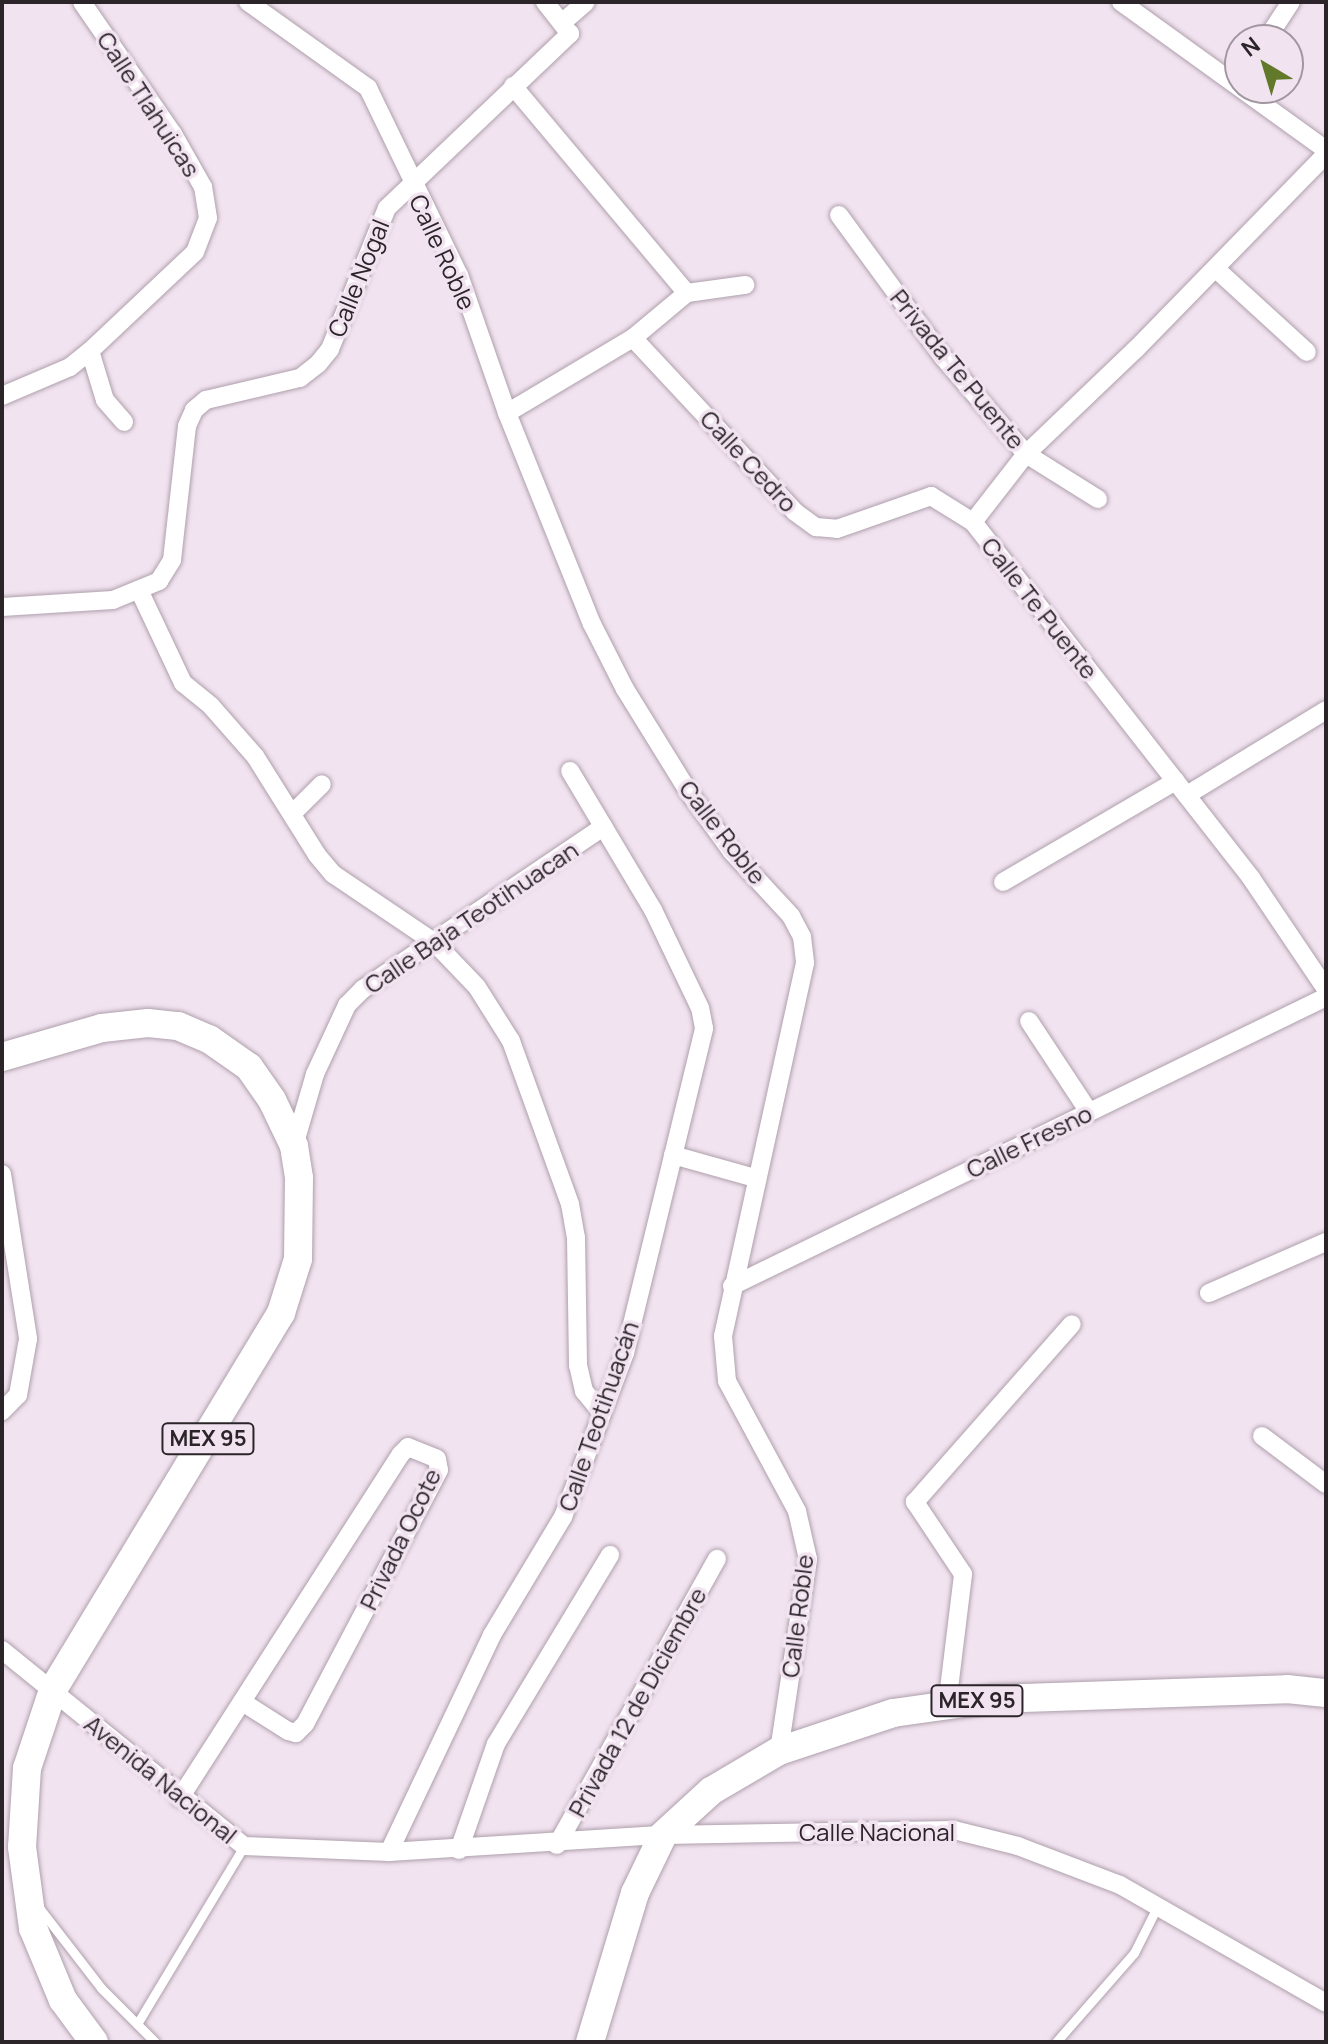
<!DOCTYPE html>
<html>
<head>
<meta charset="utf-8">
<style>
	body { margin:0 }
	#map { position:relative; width:1328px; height:2044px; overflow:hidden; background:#f2e3f0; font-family:Manrope,sans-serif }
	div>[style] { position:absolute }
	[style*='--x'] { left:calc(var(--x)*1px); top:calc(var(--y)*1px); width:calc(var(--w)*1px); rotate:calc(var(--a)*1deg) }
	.roads { filter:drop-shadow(0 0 2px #aea0ac) drop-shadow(0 0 2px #aea0ac) }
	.service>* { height:9px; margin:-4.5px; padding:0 4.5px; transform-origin:4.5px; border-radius:4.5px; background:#fff }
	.minor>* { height:18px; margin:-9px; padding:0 9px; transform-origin:9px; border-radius:9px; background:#fff }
	.primary>* { height:28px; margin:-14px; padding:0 14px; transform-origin:14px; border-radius:14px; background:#fff }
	span { translate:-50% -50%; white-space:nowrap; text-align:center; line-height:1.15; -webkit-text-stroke:7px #f2e3f0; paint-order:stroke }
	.shield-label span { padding:2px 6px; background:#f2e3f0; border:2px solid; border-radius:6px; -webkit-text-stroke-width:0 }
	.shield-label { font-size:22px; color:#2b252a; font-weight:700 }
	.street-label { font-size:24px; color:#2b252a }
	.frame { position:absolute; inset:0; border:4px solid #2b252a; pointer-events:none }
	.north { position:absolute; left:1224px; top:24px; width:80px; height:80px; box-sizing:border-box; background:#f2e3f0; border:2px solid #a297a1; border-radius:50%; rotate:322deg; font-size:22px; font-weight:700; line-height:32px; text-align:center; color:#2b252a }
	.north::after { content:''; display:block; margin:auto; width:28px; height:36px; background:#62792a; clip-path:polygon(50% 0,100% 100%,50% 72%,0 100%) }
</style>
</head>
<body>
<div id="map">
	<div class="roads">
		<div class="service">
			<div style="--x:40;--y:1909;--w:100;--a:52.3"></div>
			<div style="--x:101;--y:1988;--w:76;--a:45"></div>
			<div style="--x:137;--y:2024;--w:208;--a:-59"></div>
			<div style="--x:1056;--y:2042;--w:118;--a:-48.8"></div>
			<div style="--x:1134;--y:1953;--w:54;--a:-63.4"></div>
		</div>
		<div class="minor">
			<div style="--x:248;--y:2;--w:148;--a:35.6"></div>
			<div style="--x:368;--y:88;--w:208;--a:64.1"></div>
			<div style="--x:459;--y:275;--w:146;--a:70.8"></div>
			<div style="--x:507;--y:413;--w:227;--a:68.1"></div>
			<div style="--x:592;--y:624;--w:73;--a:63.1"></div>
			<div style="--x:625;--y:689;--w:120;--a:58.3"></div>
			<div style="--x:688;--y:791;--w:75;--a:54.2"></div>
			<div style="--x:732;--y:852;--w:87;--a:47.3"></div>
			<div style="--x:791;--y:916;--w:24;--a:62"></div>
			<div style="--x:802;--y:937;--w:26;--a:83"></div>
			<div style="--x:805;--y:963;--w:382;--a:102.4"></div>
			<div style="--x:723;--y:1336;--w:45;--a:84.9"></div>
			<div style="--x:727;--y:1381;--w:148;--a:61.7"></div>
			<div style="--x:797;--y:1511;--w:49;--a:77.1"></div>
			<div style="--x:808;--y:1559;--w:194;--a:98.6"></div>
			<div style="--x:1121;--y:2;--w:253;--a:35.8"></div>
			<div style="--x:563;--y:22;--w:30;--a:-41"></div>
			<div style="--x:1266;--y:40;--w:45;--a:-56.7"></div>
			<div style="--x:513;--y:86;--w:270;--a:50"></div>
			<div style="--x:839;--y:215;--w:176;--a:53.8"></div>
			<div style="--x:943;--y:357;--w:128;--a:49.4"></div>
			<div style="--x:1026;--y:454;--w:85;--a:32"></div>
			<div style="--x:1216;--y:269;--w:123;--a:42.4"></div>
			<div style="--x:687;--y:293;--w:59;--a:-7.9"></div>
			<div style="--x:633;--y:338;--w:238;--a:47"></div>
			<div style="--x:795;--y:512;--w:26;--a:36"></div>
			<div style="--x:816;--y:527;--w:21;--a:5"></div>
			<div style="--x:837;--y:529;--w:100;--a:-19.3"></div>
			<div style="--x:931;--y:496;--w:49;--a:31.8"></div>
			<div style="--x:973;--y:522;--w:452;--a:52"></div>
			<div style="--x:1251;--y:878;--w:134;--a:56"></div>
			<div style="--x:90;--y:351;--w:51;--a:73"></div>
			<div style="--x:105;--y:400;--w:29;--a:49"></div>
			<div style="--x:2;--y:396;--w:74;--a:-23.1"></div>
			<div style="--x:70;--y:367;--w:26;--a:-39"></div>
			<div style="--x:90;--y:351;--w:144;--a:-43.3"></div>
			<div style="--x:195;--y:252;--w:36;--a:-69"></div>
			<div style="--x:208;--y:218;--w:31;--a:-99"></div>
			<div style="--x:203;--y:187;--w:61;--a:-119.5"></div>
			<div style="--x:173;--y:134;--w:160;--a:-124.6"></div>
			<div style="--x:507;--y:413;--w:147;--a:-30.8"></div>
			<div style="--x:633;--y:338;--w:70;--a:-39.8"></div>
			<div style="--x:973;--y:522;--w:86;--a:-52.1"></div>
			<div style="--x:1026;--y:454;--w:152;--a:-43.7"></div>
			<div style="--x:1136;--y:349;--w:272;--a:-45.7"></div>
			<div style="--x:140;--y:592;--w:101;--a:64.7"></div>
			<div style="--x:183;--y:683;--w:36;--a:39"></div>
			<div style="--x:211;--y:706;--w:67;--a:48.7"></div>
			<div style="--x:255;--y:756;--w:117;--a:57.9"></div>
			<div style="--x:317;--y:855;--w:25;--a:50"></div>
			<div style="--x:333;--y:874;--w:122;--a:34"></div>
			<div style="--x:434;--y:942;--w:62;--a:46.3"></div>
			<div style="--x:477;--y:987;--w:64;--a:57.8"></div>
			<div style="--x:511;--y:1041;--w:173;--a:70.1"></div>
			<div style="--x:570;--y:1204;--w:34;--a:80"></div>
			<div style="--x:576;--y:1237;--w:128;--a:89.1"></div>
			<div style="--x:578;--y:1365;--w:27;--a:77"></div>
			<div style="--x:584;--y:1391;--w:26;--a:51"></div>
			<div style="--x:2;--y:607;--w:111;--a:-3.6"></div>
			<div style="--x:113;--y:600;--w:50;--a:-22.4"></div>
			<div style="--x:159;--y:581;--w:25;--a:-58"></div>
			<div style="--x:172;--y:560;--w:135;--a:-83.6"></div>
			<div style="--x:187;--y:426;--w:17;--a:-66"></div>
			<div style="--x:194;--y:410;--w:16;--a:-40"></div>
			<div style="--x:206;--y:400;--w:97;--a:-13.2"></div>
			<div style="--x:300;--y:378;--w:23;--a:-38"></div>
			<div style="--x:318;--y:364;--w:19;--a:-51"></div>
			<div style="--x:330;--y:349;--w:152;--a:-68"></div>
			<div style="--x:387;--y:208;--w:253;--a:-43.6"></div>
			<div style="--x:570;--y:34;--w:41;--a:-128"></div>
			<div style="--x:1187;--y:795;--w:163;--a:-31.4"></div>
			<div style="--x:292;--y:814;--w:42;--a:-45"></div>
			<div style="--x:1003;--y:882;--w:200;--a:-30.3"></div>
			<div style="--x:1029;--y:1021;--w:109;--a:56.6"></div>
			<div style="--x:294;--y:1146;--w:75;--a:-73.7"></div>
			<div style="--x:315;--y:1074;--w:76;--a:-65.1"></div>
			<div style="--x:347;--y:1005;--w:23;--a:-45"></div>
			<div style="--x:363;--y:989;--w:290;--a:-34"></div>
			<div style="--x:673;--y:1155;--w:85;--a:15.7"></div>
			<div style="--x:2;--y:1174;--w:167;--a:81"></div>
			<div style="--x:28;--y:1339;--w:57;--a:100.1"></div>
			<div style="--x:18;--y:1395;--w:23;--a:135"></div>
			<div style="--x:732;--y:1286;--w:661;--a:-25.94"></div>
			<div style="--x:1209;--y:1293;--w:128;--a:-23.6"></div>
			<div style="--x:1262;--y:1436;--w:80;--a:36.9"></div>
			<div style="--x:2;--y:1650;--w:311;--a:39"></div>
			<div style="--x:244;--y:1846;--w:145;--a:2.4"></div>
			<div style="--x:389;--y:1852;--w:275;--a:-3.6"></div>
			<div style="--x:663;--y:1835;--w:291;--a:-1"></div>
			<div style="--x:954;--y:1830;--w:66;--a:14"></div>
			<div style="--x:1018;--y:1846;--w:109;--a:20.9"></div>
			<div style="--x:1120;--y:1885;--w:237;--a:29.8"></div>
			<div style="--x:947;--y:1705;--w:132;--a:-83"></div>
			<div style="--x:963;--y:1574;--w:87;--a:-123.7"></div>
			<div style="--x:915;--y:1502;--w:237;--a:-48.6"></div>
			<div style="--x:180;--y:1798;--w:409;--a:-57.3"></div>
			<div style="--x:401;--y:1454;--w:10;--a:-45"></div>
			<div style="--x:408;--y:1447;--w:31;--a:22"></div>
			<div style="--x:437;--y:1459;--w:11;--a:80"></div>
			<div style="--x:439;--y:1470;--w:287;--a:117.8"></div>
			<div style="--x:305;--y:1724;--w:13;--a:135"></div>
			<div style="--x:296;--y:1733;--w:8;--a:-166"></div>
			<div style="--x:288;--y:1731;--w:52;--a:-147.5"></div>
			<div style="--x:557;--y:1845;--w:328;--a:-60.8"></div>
			<div style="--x:459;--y:1850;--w:112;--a:-70.8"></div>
			<div style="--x:496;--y:1744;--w:221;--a:-58.9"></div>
			<div style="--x:389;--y:1852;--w:240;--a:-64.6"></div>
			<div style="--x:492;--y:1635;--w:138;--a:-59"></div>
			<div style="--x:563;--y:1517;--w:175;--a:-69.3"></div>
			<div style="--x:625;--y:1353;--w:334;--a:-76.3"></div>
			<div style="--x:704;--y:1028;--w:20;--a:-101"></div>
			<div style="--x:700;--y:1008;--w:109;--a:-115.6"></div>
			<div style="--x:653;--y:910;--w:162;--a:-120.8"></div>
		</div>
		<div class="primary">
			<div style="--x:2;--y:1057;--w:104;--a:-16.2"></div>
			<div style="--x:102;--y:1028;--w:46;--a:-6.2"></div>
			<div style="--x:148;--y:1023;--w:30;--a:6"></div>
			<div style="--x:178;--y:1026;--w:34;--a:23"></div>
			<div style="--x:209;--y:1039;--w:49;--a:35"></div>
			<div style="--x:249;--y:1067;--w:40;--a:55.1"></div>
			<div style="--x:272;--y:1100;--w:51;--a:64.4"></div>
			<div style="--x:294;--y:1146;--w:32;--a:81"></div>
			<div style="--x:299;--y:1178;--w:81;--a:90.7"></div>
			<div style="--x:298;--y:1259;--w:57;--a:107.5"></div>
			<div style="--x:281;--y:1313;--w:441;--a:121.2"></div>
			<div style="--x:53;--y:1690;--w:82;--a:108.4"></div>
			<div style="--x:27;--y:1768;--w:79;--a:93.6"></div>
			<div style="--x:22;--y:1847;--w:82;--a:82.3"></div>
			<div style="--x:33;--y:1928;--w:78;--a:67.4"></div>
			<div style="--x:63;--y:2000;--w:52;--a:53.6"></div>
			<div style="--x:590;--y:2042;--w:156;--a:-73.2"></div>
			<div style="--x:635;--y:1893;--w:64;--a:-64.2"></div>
			<div style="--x:663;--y:1835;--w:65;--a:-42.5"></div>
			<div style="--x:711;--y:1791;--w:79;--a:-30.5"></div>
			<div style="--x:779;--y:1751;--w:120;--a:-18.4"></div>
			<div style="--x:893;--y:1713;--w:101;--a:-8"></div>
			<div style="--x:993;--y:1699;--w:294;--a:-1.9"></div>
			<div style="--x:1287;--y:1689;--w:39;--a:6"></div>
		</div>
	</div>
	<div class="shield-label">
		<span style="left:208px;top:1439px">MEX 95</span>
		<span style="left:977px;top:1701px">MEX 95</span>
	</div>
	<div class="street-label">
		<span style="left:149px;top:104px;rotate:57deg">Calle Tlahuicas</span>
		<span style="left:443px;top:252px;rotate:65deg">Calle Roble</span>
		<span style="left:358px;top:278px;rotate:-68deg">Calle Nogal</span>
		<span style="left:958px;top:369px;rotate:51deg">Privada Te Puente</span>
		<span style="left:749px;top:461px;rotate:47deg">Calle Cedro</span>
		<span style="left:1040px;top:608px;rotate:52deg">Calle Te Puente</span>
		<span style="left:723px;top:832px;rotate:52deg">Calle Roble</span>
		<span style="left:471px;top:917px;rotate:-34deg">Calle Baja Teotihuacan</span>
		<span style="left:1029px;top:1141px;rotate:-26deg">Calle Fresno</span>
		<span style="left:598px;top:1416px;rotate:-71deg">Calle Teotihuacán</span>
		<span style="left:400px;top:1539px;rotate:-64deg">Privada Ocote</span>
		<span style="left:797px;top:1616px;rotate:-83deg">Calle Roble</span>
		<span style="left:637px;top:1702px;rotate:-61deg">Privada 12 de Diciembre</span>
		<span style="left:161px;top:1779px;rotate:39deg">Avenida Nacional</span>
		<span style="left:877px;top:1832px">Calle Nacional</span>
	</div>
	<div class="frame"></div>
	<div class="north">N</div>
</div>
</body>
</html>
